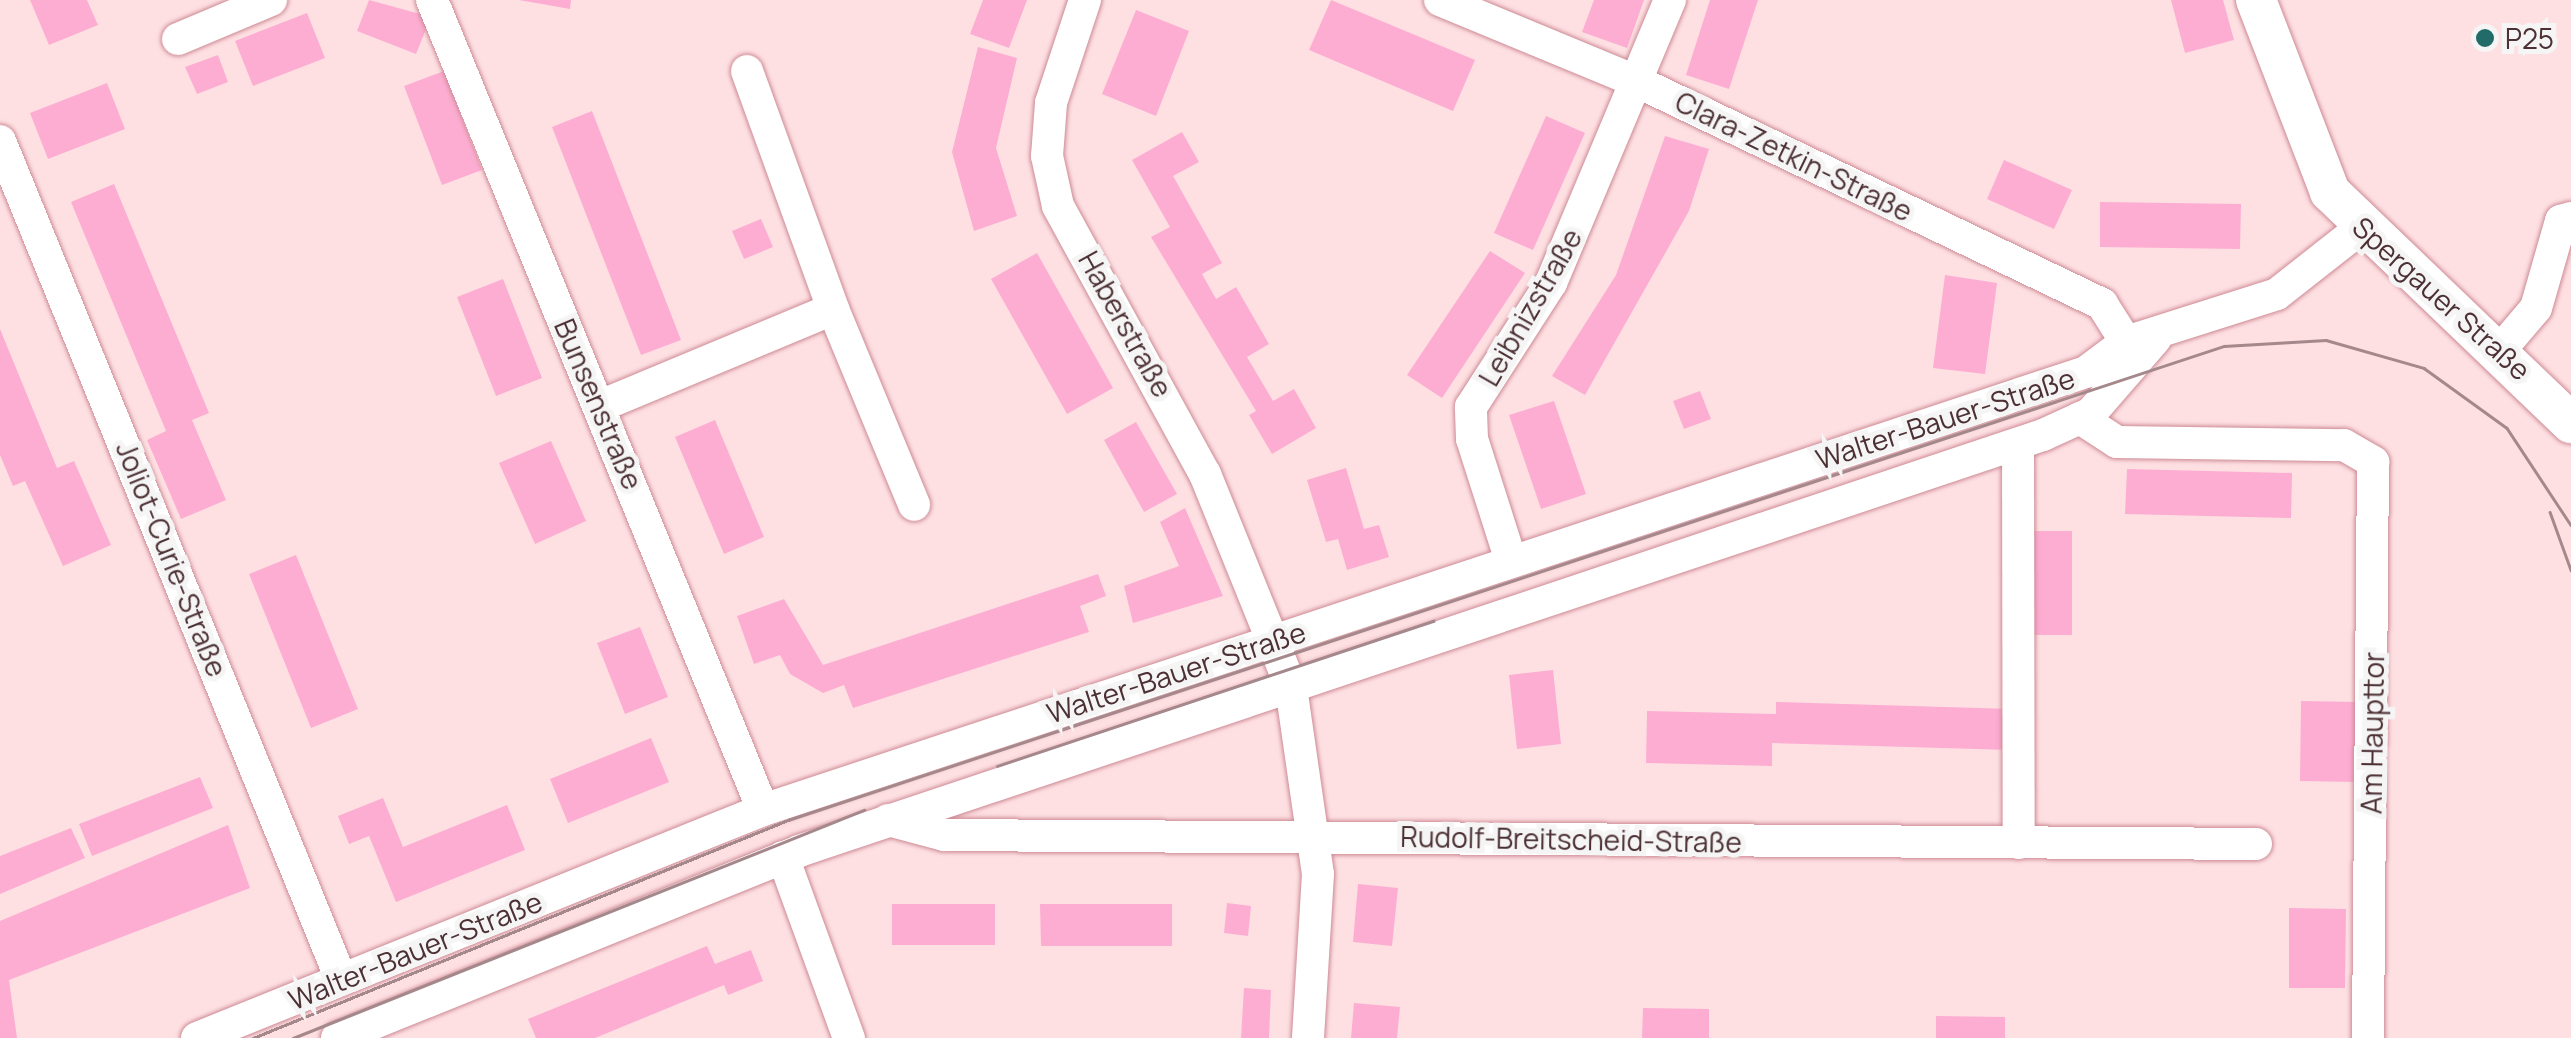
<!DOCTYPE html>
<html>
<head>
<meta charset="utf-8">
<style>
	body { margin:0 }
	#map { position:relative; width:2571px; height:1038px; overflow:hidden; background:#fee0e3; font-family:Manrope,sans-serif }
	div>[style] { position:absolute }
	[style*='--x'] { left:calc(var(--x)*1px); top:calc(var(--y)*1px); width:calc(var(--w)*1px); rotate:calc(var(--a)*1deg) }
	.building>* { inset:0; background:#fdadd2 }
	.roads { filter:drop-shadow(0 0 2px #cd8a94) drop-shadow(0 0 2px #cd8a94) }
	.minor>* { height:32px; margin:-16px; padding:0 16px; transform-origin:16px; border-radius:16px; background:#fff }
	.major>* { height:40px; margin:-20px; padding:0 20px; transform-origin:20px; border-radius:20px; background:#fff }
	.tram>* { height:2.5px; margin:-1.25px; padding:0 1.25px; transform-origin:1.25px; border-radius:1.25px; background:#a5888b }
	.dots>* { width:28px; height:28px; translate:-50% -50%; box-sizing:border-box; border:5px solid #f5f5f5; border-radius:50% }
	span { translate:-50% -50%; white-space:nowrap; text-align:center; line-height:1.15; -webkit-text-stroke:10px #f5f5f5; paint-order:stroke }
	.poi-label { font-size:28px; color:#4c3034 }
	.left { translate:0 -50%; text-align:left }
	.street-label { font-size:28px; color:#4c3034 }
</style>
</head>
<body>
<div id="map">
	<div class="building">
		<div style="clip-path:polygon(30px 0,87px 0,98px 25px,49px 45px)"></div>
		<div style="clip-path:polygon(369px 0,431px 17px,416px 54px,357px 31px)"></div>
		<div style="clip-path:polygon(519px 0,571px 0,570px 9px)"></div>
		<div style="clip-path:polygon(983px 0,1027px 0,1009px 48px,970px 34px)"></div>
		<div style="clip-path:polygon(1331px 0,1475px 60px,1453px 111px,1309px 50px)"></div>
		<div style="clip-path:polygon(1594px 0,1644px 0,1627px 48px,1582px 32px)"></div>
		<div style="clip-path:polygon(1710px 0,1758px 0,1729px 89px,1686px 75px)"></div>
		<div style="clip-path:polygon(2171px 0,2223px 0,2234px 40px,2185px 53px)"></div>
		<div style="clip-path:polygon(1136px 10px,1189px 31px,1156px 116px,1102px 94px)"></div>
		<div style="clip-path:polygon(307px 13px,325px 58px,253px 86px,235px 41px)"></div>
		<div style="clip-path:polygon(978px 47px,1017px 58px,996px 148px,1017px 216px,974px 231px,952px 152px)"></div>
		<div style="clip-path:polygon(218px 55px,228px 82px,197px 94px,185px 67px)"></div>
		<div style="clip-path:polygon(444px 71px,482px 170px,442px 185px,404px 86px)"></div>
		<div style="clip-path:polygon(107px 83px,125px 129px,48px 159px,30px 113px)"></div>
		<div style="clip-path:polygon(592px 111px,681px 340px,641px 355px,552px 127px)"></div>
		<div style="clip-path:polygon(1546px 116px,1585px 133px,1533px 250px,1494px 233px)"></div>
		<div style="clip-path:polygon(1182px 132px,1199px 162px,1173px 176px,1222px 263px,1202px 274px,1216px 299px,1236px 287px,1269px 344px,1247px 357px,1273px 401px,1294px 389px,1316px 428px,1272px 454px,1249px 415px,1256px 411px,1151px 237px,1170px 227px,1132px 160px)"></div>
		<div style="clip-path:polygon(1665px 136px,1709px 149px,1689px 211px,1585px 395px,1552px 376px,1616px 275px)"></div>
		<div style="clip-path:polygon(2004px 160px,2072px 190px,2054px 229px,1987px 199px)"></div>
		<div style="clip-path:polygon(114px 184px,209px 413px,192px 420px,226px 500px,181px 519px,147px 440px,166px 431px,71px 202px)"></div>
		<div style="clip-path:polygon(2100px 202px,2241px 204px,2240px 249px,2100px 247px)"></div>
		<div style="clip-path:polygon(761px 219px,773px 247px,744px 259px,732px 231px)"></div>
		<div style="clip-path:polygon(1490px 251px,1525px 273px,1442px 398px,1407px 375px)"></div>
		<div style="clip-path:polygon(1037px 253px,1113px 388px,1067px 414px,991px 279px)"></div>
		<div style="clip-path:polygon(1945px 275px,1997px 283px,1985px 374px,1933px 368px)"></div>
		<div style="clip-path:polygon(503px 279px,542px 378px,496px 396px,457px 297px)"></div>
		<div style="clip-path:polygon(0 329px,57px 468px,74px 461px,111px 545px,63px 566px,25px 481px,13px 486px,0 455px)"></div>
		<div style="clip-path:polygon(1700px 391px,1711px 419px,1684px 429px,1673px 401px)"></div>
		<div style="clip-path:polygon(1554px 401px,1586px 494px,1541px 509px,1509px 415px)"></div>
		<div style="clip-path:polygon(715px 420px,764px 537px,724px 554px,675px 437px)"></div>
		<div style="clip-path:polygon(1136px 422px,1177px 494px,1144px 512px,1104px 440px)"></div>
		<div style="clip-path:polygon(551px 441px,586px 521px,535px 544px,499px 463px)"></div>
		<div style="clip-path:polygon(1346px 468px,1364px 529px,1379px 525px,1389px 557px,1347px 570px,1338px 539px,1326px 542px,1307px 480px)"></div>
		<div style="clip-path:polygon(2127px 469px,2292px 473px,2291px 518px,2125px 514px)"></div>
		<div style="clip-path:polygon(1185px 508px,1223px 596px,1133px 623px,1124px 586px,1179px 566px,1160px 522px)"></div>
		<div style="clip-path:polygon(2029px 531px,2072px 531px,2072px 635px,2028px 635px)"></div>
		<div style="clip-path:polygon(296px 555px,358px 709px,311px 728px,249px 574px)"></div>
		<div style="clip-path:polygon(1098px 574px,1106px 596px,1080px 606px,1089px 632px,853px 708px,844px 685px,823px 693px,790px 674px,780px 655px,754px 664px,737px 616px,784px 599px,823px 665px)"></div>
		<div style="clip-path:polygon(640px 627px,668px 697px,625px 714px,597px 643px)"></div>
		<div style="clip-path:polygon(1553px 670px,1561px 744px,1517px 749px,1509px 675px)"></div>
		<div style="clip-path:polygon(2301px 701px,2359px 702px,2357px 782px,2300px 781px)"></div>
		<div style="clip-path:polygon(1776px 702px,2012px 709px,2011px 750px,1772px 743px,1772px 766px,1646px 763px,1647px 711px,1776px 714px)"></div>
		<div style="clip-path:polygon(651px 738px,669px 782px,568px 823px,550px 779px)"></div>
		<div style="clip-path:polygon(200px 777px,213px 808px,92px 856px,79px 824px)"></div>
		<div style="clip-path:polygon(383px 798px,403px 847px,507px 805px,525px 850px,396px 902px,369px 836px,349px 844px,338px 816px)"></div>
		<div style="clip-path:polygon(228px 825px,250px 888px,9px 980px,17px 1038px,0 1038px,0 921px)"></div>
		<div style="clip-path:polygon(71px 828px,85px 858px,0 894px,0 856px)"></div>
		<div style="clip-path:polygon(1358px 884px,1398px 888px,1392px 946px,1353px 942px)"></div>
		<div style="clip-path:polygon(1227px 903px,1251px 906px,1248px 936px,1224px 933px)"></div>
		<div style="clip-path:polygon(892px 904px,995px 904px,995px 945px,892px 945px)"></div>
		<div style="clip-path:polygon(1040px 904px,1172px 904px,1172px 946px,1041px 946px)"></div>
		<div style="clip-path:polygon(2289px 908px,2346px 909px,2345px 988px,2289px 988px)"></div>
		<div style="clip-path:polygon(707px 946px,715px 964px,751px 950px,763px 981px,728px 995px,724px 985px,595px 1038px,536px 1038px,528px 1019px)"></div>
		<div style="clip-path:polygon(1244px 988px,1271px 990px,1269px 1038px,1241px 1038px)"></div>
		<div style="clip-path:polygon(1354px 1003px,1400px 1007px,1397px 1038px,1351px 1038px)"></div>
		<div style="clip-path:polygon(1643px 1008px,1709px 1009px,1709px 1038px,1642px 1038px)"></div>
		<div style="clip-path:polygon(1936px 1016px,2005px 1017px,2005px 1038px,1936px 1038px)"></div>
	</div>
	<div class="roads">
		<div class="minor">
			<div style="--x:432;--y:0;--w:875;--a:67.77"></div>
			<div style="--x:1085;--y:0;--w:108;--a:108.3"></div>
			<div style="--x:1051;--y:103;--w:53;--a:94.3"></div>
			<div style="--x:1047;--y:156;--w:51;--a:77.6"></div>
			<div style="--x:1058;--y:206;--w:306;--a:61.3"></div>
			<div style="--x:1205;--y:474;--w:230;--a:68"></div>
			<div style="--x:1291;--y:687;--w:189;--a:81.8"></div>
			<div style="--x:1318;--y:874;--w:164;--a:93.5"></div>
			<div style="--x:1440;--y:0;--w:212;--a:22.5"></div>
			<div style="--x:1636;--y:81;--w:517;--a:25.57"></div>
			<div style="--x:2102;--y:304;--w:45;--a:57.7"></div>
			<div style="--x:178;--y:39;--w:101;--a:-22.8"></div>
			<div style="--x:747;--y:71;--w:253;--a:70.1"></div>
			<div style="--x:0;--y:141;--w:905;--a:67.86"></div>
			<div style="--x:2502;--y:348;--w:52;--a:-49.6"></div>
			<div style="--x:2536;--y:308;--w:91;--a:-74"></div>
			<div style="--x:2561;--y:221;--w:10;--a:-17"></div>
			<div style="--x:600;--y:406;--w:252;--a:-22.6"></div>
			<div style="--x:833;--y:309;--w:212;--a:67.5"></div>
			<div style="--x:2080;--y:418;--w:44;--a:33"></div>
			<div style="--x:2117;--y:442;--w:227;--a:0.8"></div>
			<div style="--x:2344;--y:445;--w:34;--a:30"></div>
			<div style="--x:2373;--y:462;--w:576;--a:90.5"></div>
			<div style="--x:2018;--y:444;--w:399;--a:89.9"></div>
			<div style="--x:1511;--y:561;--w:128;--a:-107.7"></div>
			<div style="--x:1472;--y:439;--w:32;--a:-92"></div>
			<div style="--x:1471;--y:407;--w:148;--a:-57.2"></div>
			<div style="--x:1551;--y:283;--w:307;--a:-67.2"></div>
			<div style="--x:888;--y:820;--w:58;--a:15"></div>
			<div style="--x:944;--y:835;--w:1312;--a:0.39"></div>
			<div style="--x:783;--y:857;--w:193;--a:70"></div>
			<div style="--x:197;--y:1038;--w:610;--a:-21.94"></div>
			<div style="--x:763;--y:810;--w:1394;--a:-18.32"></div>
			<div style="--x:2086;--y:372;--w:50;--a:-36.9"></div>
			<div style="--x:2126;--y:342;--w:158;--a:-17.6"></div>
			<div style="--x:2277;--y:294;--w:107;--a:-38.2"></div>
			<div style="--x:337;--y:1038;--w:498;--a:-22"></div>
			<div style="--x:799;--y:851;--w:1312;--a:-18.49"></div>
			<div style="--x:2043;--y:435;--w:53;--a:-24.6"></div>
			<div style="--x:2091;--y:413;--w:98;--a:-49.1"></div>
		</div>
		<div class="major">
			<div style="--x:2256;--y:0;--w:206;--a:68.9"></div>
			<div style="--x:2330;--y:192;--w:334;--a:43.8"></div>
		</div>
	</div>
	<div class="tram">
		<div style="--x:2550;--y:512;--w:62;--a:70.1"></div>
		<div style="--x:997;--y:766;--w:460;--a:-18.4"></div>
		<div style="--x:253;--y:1038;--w:578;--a:-22.17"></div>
		<div style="--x:788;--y:820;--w:1512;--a:-18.27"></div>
		<div style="--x:2224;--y:346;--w:102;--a:-3.4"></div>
		<div style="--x:2326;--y:340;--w:102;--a:15.9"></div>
		<div style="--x:2424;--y:368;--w:102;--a:35.9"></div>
		<div style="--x:2507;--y:428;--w:116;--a:56.6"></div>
		<div style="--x:293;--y:1038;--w:615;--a:-21.77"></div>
	</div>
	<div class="dots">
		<div style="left:2485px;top:38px;background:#216c68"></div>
	</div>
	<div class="poi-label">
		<span class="left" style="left:2505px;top:38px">P25</span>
	</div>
	<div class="street-label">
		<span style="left:1794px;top:156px;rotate:26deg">Clara-Zetkin-Straße</span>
		<span style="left:2442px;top:298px;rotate:42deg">Spergauer Straße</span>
		<span style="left:1530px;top:307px;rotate:-60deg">Leibnizstraße</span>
		<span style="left:1126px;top:324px;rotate:61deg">Haberstraße</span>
		<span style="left:599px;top:404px;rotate:67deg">Bunsenstraße</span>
		<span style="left:1945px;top:418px;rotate:-18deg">Walter-Bauer-Straße</span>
		<span style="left:172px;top:559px;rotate:68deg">Joliot-Curie-Straße</span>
		<span style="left:1176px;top:672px;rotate:-18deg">Walter-Bauer-Straße</span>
		<span style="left:2372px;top:733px;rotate:-89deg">Am Haupttor</span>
		<span style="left:1571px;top:839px;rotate:1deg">Rudolf-Breitscheid-Straße</span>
		<span style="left:415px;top:950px;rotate:-22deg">Walter-Bauer-Straße</span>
	</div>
</div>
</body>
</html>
